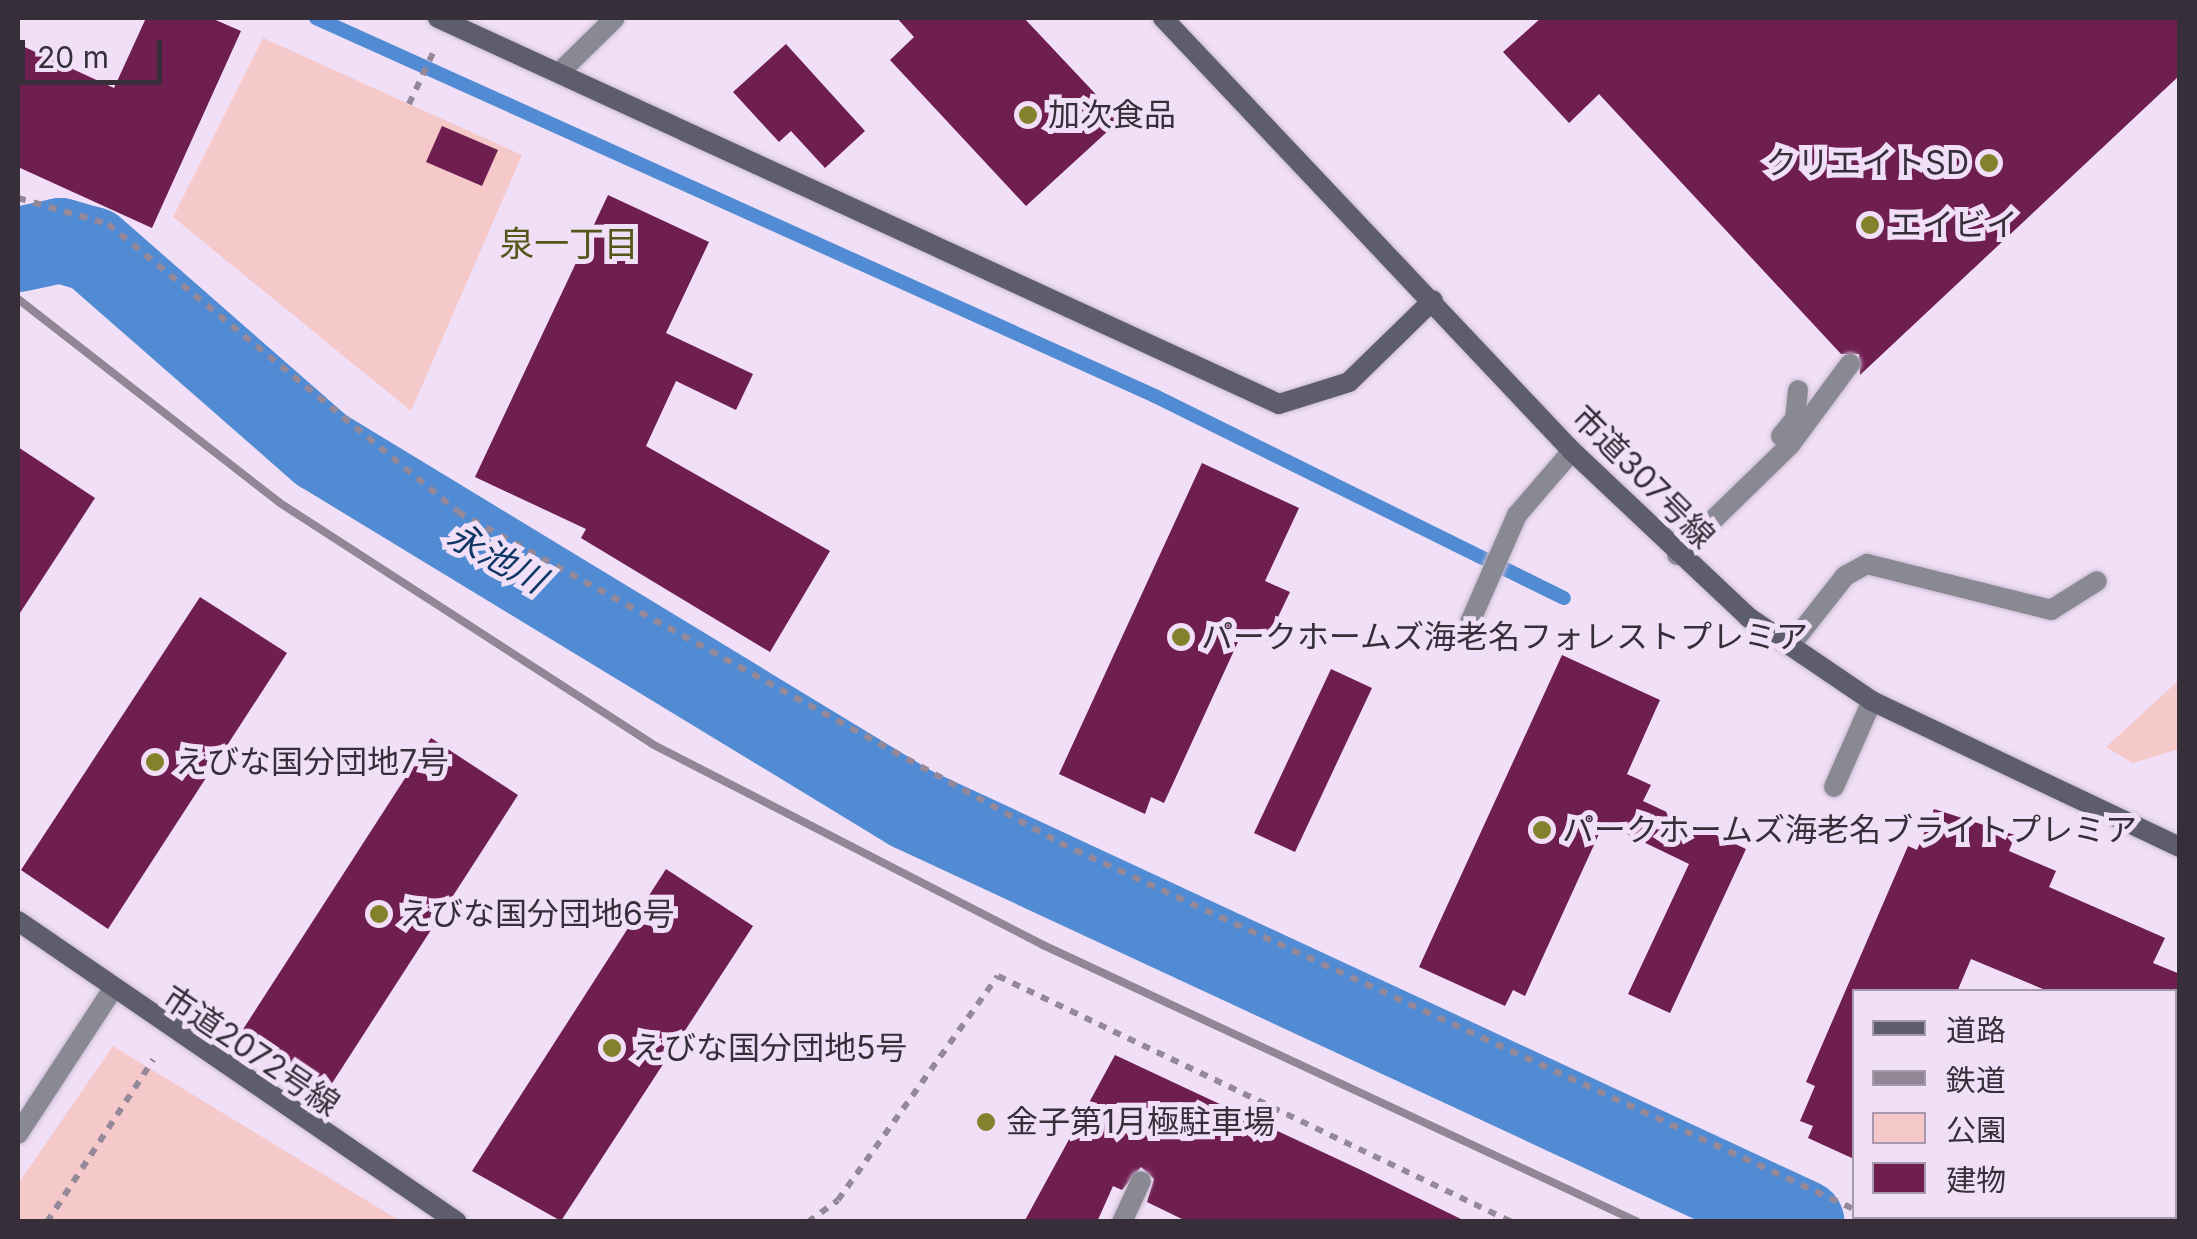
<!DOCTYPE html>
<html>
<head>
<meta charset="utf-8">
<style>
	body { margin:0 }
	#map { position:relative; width:2197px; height:1239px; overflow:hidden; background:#f0dff7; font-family:Inter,"Noto Sans JP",sans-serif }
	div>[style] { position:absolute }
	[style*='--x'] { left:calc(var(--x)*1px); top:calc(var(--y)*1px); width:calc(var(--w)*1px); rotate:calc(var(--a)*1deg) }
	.green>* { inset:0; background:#f5c9ca }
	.stream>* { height:14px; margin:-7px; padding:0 7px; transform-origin:7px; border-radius:7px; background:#508bd3 }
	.river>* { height:85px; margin:-42.5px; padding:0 42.5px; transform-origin:42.5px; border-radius:42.5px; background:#508bd3 }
	.building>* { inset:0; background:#6f1e50 }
	.path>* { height:6px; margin-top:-3px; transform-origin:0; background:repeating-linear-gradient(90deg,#948899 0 8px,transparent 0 16px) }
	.roads { filter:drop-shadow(0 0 2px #cbbcd1) drop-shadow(0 0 2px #cbbcd1) }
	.lane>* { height:20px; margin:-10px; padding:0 10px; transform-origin:10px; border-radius:10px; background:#898994 }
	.street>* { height:20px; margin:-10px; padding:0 10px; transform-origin:10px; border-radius:10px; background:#898994 }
	.secondary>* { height:20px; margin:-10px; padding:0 10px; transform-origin:10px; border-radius:10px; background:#5d5d6d }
	.rail>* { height:8px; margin:-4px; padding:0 4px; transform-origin:4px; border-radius:4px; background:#918596 }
	.dots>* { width:28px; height:28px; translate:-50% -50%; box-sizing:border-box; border:5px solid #f0dff7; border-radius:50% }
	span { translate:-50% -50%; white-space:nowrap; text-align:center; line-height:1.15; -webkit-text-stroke:10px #f0dff7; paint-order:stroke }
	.poi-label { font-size:32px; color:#362f39 }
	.left { translate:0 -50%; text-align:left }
	.right { translate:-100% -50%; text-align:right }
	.street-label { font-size:32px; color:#362f39 }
	.neighbourhood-label { font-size:35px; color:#55561a }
	.water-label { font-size:35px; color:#0e3766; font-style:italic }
	.frame { position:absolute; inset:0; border:20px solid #362f39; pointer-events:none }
	.legend { position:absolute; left:1852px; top:989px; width:325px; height:230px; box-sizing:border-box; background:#f0dff7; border:2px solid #a699ab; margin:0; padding:12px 18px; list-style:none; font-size:30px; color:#362f39 }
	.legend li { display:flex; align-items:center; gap:20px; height:50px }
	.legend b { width:50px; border:2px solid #a699ab }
	.scale { position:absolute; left:20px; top:40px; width:142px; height:45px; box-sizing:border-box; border:5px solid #362f39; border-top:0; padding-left:12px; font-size:30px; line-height:35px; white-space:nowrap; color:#362f39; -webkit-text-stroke:8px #f0dff7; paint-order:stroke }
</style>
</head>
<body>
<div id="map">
	<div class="green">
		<div style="clip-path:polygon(263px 38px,522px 155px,411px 411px,173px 217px)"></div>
		<div style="clip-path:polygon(2179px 680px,2179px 749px,2133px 763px,2106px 747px)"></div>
		<div style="clip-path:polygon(113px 1046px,392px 1216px,403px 1221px,18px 1221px,18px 1184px)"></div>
	</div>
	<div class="stream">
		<div style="--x:316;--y:18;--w:920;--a:24.25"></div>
		<div style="--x:1155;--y:396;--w:456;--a:26.3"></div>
	</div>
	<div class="river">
		<div style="--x:18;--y:249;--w:43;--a:-12.1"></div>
		<div style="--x:60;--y:240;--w:33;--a:16"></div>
		<div style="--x:92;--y:249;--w:305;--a:41.2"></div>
		<div style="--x:322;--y:450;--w:689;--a:31.29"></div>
		<div style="--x:911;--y:808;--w:982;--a:24.92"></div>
	</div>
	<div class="building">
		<div style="clip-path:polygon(146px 18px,211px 18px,241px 31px,152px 228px,18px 167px,18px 44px,114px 88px)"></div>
		<div style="clip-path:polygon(897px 18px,1024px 18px,1120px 120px,1026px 206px,890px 60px,914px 37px)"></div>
		<div style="clip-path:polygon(1541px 18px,2180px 18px,2180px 75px,1860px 375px,1859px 354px,1841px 354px,1599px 94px,1569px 123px,1503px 52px)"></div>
		<div style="clip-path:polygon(786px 44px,865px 131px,825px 168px,791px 131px,779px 142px,733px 92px)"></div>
		<div style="clip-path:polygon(442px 126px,498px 150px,482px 186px,426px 162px)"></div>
		<div style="clip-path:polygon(608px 195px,709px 242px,666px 333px,753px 374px,736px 410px,676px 381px,646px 446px,830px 551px,770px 652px,581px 538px,586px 529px,475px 477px)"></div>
		<div style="clip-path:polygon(18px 447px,95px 498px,18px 616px)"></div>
		<div style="clip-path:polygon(1202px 463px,1299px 508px,1265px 581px,1290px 592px,1266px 642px,1243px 631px,1164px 803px,1151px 797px,1145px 814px,1059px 774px)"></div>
		<div style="clip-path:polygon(200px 597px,287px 653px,108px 929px,21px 870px)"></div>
		<div style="clip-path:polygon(1562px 655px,1660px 700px,1627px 774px,1651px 785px,1643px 801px,1746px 849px,1670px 1013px,1628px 994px,1689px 864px,1604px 823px,1525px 996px,1513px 990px,1505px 1006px,1419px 967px)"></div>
		<div style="clip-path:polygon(1331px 669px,1372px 688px,1295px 852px,1254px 833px)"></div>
		<div style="clip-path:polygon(431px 738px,518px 795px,329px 1088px,240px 1034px)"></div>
		<div style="clip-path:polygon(1934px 809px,2015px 835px,2009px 851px,2056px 871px,2049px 887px,2165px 938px,2153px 963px,2180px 974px,2180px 992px,2050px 992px,1971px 959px,1957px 992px,1854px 992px,1854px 1159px,1808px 1138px,1813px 1126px,1800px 1121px,1815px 1086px,1806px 1082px,1908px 846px,1917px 850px)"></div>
		<div style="clip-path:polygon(666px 869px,753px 926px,561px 1221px,472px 1171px)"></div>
		<div style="clip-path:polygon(1115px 1055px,1361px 1170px,1467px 1222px,1188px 1222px,1147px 1202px,1154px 1179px,1141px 1167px,1122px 1190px,1113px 1186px,1097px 1222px,1024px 1222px)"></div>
	</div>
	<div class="path">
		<div style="--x:409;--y:104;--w:56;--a:-64.8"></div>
		<div style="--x:18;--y:198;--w:94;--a:16.1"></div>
		<div style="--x:108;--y:224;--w:453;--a:39.4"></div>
		<div style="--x:458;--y:512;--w:687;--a:28.8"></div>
		<div style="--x:1060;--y:843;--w:874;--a:24.75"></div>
		<div style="--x:1872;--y:1216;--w:13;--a:29"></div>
		<div style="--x:47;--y:1222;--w:194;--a:-56.8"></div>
		<div style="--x:808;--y:1222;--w:37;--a:-36"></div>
		<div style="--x:838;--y:1200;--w:275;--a:-54.5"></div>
		<div style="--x:998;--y:976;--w:570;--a:25.58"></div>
	</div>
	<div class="roads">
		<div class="lane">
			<div style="--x:1781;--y:436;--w:22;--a:-51"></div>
			<div style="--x:1795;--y:419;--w:29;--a:-84"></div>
			<div style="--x:1677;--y:555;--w:158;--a:-44.2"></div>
			<div style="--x:1790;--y:445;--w:101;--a:-53.5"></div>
			<div style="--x:1470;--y:622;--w:117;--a:-66.3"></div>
			<div style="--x:1517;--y:515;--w:84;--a:-49.3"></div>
			<div style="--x:1790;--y:646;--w:89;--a:-51.8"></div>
			<div style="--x:1845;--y:576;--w:25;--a:-29"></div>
			<div style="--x:1867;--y:564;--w:190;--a:14"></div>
			<div style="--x:2051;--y:610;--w:54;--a:-32.2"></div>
			<div style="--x:1834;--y:787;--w:94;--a:-66.2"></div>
			<div style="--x:18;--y:1134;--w:170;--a:-56.8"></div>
			<div style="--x:1122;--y:1222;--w:45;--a:-65.1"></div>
		</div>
		<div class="street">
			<div style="--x:559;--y:73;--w:78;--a:-44.5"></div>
		</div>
		<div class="secondary">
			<div style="--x:438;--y:18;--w:925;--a:24.65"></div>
			<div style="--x:1279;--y:404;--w:73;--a:-17.4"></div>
			<div style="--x:1349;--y:382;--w:117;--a:-44.3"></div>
			<div style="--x:1163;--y:18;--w:596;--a:46.63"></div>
			<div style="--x:1572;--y:451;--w:242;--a:43.3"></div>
			<div style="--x:1748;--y:617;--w:150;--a:34.1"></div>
			<div style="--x:1872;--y:701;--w:341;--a:25.4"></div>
			<div style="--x:18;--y:921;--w:532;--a:34.44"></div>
		</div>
	</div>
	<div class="rail">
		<div style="--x:18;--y:299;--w:332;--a:37.9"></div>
		<div style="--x:280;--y:503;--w:443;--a:32.9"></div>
		<div style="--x:652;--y:744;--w:440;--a:27.2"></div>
		<div style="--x:1043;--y:945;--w:656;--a:24.96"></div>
	</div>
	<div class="dots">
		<div style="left:1028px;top:115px;background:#81822b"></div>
		<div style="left:1989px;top:163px;background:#81822b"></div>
		<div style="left:1870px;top:225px;background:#81822b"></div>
		<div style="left:1181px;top:637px;background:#81822b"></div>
		<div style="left:155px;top:762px;background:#81822b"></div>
		<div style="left:1542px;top:830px;background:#81822b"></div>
		<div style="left:379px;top:914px;background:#81822b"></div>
		<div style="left:612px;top:1048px;background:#81822b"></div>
		<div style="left:986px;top:1122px;background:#81822b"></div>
	</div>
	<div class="poi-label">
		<span class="left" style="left:1048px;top:115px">加次食品</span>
		<span class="right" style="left:1969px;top:163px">クリエイトSD</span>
		<span class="left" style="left:1890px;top:225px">エイビイ</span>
		<span class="left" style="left:1201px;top:637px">パークホームズ海老名フォレストプレミア</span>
		<span class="left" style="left:175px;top:762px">えびな国分団地7号</span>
		<span class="left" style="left:1562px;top:830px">パークホームズ海老名ブライトプレミア</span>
		<span class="left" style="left:399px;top:914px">えびな国分団地6号</span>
		<span class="left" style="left:632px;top:1048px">えびな国分団地5号</span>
		<span class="left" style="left:1006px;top:1122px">金子第1月極駐車場</span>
	</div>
	<div class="street-label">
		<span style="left:1643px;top:477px;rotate:45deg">市道307号線</span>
		<span style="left:251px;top:1051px;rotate:34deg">市道2072号線</span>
	</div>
	<div class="neighbourhood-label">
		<span style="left:569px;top:243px">泉一丁目</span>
	</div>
	<div class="water-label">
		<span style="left:497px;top:557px;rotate:29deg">永池川</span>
	</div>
	<div class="frame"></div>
	<ul class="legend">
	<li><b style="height:12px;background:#5d5d6d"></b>道路</li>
	<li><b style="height:12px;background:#918596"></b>鉄道</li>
	<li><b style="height:28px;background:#f5c9ca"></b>公園</li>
	<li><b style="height:28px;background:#6f1e50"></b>建物</li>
	</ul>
	<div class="scale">20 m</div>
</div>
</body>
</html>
